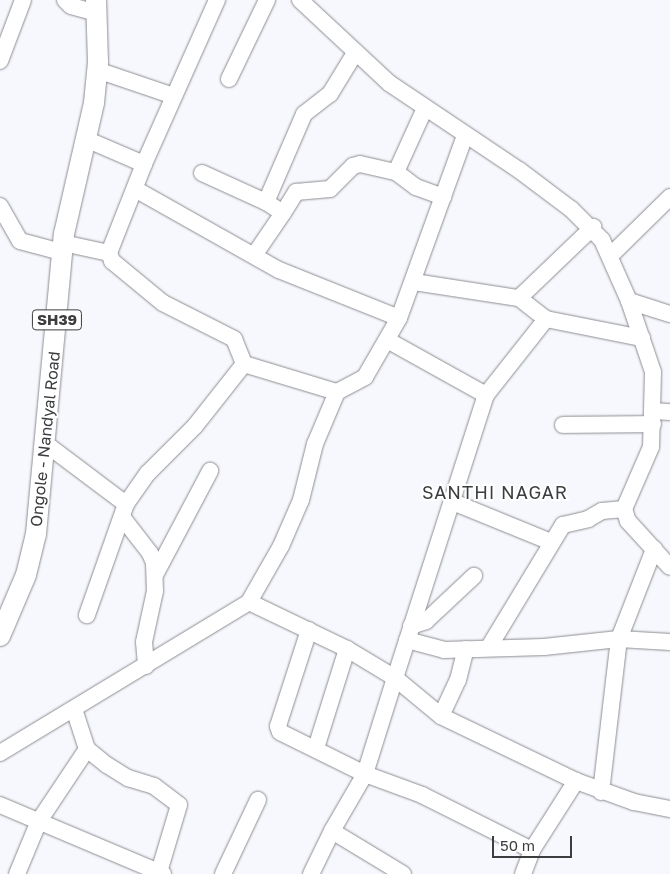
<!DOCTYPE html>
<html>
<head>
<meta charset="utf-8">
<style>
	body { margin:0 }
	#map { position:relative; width:670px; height:874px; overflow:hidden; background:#f7f8fd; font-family:"Golos Text",sans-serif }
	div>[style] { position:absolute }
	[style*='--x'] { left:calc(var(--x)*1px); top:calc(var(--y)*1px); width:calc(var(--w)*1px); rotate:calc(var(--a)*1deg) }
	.roads { filter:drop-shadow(0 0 1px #8b8d91) drop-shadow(0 0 1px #8b8d91) }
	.minor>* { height:16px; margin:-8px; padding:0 8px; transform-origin:8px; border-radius:8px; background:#fff }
	.major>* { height:20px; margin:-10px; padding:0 10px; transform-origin:10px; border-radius:10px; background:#fff }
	span { translate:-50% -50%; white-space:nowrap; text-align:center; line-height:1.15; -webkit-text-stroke:4px #fff; paint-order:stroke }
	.shield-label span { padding:1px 4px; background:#fff; border:1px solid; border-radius:4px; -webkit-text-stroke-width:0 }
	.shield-label { font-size:15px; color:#3c3d3e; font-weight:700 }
	.street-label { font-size:16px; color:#3c3d3e }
	.neighbourhood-label { font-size:18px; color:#3c3d3e; letter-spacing:1px }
	.scale { position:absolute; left:492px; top:836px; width:80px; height:22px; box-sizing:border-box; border:2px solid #3c3d3e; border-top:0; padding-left:6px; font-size:15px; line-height:18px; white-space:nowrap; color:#3c3d3e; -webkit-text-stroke:4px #fff; paint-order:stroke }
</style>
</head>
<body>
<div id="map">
	<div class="roads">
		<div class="minor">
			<div style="--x:65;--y:0;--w:8;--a:45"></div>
			<div style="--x:71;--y:6;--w:20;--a:15"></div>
			<div style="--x:300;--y:0;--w:122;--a:43"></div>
			<div style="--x:389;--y:83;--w:156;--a:33.8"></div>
			<div style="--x:519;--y:170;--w:65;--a:36.9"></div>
			<div style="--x:571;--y:209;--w:44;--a:45"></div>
			<div style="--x:602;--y:240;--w:67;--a:66.1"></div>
			<div style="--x:629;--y:301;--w:75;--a:71.3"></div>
			<div style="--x:653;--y:372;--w:75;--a:91.5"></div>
			<div style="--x:651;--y:447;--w:68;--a:113.5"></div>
			<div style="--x:624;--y:509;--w:13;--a:72"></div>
			<div style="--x:628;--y:521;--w:62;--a:47.6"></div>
			<div style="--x:0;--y:61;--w:65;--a:-69.3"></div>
			<div style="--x:97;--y:70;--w:81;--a:18.7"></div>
			<div style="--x:229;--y:79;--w:88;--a:-64.3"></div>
			<div style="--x:88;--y:140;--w:61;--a:23.2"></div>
			<div style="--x:144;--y:164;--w:96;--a:111.5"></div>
			<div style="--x:109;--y:253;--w:9;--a:69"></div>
			<div style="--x:112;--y:261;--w:66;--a:39.5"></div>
			<div style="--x:163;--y:303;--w:80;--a:26.9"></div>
			<div style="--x:234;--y:339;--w:27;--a:68"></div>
			<div style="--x:144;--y:164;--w:180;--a:-66"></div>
			<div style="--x:396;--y:172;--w:25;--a:37"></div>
			<div style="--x:416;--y:187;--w:29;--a:20"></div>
			<div style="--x:202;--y:173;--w:70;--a:24.4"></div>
			<div style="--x:135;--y:189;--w:165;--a:29.4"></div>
			<div style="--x:279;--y:270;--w:129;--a:21.8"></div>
			<div style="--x:0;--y:206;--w:40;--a:60.3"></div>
			<div style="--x:20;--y:241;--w:35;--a:15"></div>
			<div style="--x:283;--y:213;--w:25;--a:-58"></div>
			<div style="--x:296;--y:192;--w:34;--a:-5"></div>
			<div style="--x:330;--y:189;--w:33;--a:-45"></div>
			<div style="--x:353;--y:166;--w:7;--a:-16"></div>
			<div style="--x:360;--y:164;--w:37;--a:13"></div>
			<div style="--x:396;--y:172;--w:70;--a:-65.6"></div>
			<div style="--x:63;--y:243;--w:47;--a:12.3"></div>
			<div style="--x:255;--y:254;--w:50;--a:-55.7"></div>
			<div style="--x:283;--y:213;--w:20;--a:-147"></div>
			<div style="--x:266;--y:202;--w:96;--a:-66.6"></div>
			<div style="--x:304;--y:114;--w:33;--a:-38"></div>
			<div style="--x:330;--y:94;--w:48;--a:-58.6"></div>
			<div style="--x:610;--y:256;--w:84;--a:-44.5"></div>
			<div style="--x:414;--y:282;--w:106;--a:8.7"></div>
			<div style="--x:519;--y:298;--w:103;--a:-43.8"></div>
			<div style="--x:519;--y:298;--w:34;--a:38"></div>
			<div style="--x:546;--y:319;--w:98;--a:11.2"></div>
			<div style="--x:629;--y:301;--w:43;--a:17.6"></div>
			<div style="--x:387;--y:340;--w:113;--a:29.1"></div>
			<div style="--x:654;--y:411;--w:16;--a:4"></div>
			<div style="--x:563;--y:425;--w:90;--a:-0.6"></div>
			<div style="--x:46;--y:444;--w:100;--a:36.9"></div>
			<div style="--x:126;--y:504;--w:118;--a:109.4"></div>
			<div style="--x:453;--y:502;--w:106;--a:22.2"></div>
			<div style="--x:126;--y:504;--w:38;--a:-55"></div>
			<div style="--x:148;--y:473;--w:66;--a:-45"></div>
			<div style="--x:195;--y:426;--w:79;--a:-51.7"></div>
			<div style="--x:244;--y:364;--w:97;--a:16.8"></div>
			<div style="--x:122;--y:517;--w:46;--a:52.1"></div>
			<div style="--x:150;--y:553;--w:11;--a:68"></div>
			<div style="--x:154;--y:563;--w:28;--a:88"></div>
			<div style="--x:155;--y:591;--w:52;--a:102.2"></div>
			<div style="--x:144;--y:642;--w:24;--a:85"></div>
			<div style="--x:155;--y:575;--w:118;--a:-62.1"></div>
			<div style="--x:249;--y:602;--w:109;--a:25.6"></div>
			<div style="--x:347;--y:649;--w:56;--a:31.1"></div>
			<div style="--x:395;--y:678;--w:101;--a:107.4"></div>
			<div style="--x:365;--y:774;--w:66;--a:120.1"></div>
			<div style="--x:332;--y:831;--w:48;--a:116"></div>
			<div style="--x:411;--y:626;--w:16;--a:-18"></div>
			<div style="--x:426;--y:621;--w:66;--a:-43.2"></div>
			<div style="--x:309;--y:630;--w:101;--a:107.9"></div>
			<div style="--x:278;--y:726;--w:6;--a:72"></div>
			<div style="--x:280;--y:732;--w:95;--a:26.3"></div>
			<div style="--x:365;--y:774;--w:61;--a:20.2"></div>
			<div style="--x:422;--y:795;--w:123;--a:26.6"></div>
			<div style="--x:407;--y:640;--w:38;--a:15"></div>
			<div style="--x:444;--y:650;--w:100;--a:-1.7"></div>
			<div style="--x:544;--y:647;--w:75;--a:-6.1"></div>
			<div style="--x:619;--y:639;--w:51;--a:3.4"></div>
			<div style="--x:489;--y:647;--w:143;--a:-58.8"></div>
			<div style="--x:563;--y:525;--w:26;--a:-13"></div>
			<div style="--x:588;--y:519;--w:16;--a:-30"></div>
			<div style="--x:602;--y:511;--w:22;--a:-5"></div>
			<div style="--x:74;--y:709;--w:42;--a:72"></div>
			<div style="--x:87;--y:749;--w:26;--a:39"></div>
			<div style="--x:107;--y:765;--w:25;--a:32"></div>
			<div style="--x:128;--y:778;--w:27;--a:17"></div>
			<div style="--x:154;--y:786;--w:31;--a:37"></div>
			<div style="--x:179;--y:805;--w:70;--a:106.6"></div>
			<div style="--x:441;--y:716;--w:40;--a:-65"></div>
			<div style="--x:458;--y:680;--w:32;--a:-76"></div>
			<div style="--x:316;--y:748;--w:104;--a:-72.6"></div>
			<div style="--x:0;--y:753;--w:291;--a:-31.2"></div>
			<div style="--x:249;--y:602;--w:64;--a:-60.3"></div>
			<div style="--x:281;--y:546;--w:50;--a:-66.5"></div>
			<div style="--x:301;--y:500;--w:58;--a:-76"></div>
			<div style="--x:315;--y:444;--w:56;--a:-67.1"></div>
			<div style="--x:337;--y:392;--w:32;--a:-28"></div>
			<div style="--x:365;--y:377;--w:68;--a:-60"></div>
			<div style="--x:399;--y:318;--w:194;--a:-70.1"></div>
			<div style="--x:576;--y:781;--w:62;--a:19.9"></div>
			<div style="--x:634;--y:802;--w:37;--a:11"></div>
			<div style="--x:601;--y:792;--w:154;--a:-83.3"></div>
			<div style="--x:619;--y:639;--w:97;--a:-68.7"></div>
			<div style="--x:0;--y:805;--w:177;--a:22.9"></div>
			<div style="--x:332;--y:831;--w:83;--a:31.2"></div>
			<div style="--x:17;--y:874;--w:57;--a:-67.5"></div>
			<div style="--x:39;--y:821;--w:87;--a:-56.3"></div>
			<div style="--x:223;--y:874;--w:82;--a:-64.7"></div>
			<div style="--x:523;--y:874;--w:26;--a:-69"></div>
			<div style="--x:532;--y:850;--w:82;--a:-57.5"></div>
			<div style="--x:576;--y:781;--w:150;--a:-154.3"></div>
			<div style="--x:441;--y:716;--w:60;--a:-140.4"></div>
			<div style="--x:395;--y:678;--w:297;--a:-72.2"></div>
			<div style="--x:486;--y:395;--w:97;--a:-51.7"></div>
		</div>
		<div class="major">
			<div style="--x:0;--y:636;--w:66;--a:-66.9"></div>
			<div style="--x:26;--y:575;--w:42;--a:-76.3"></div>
			<div style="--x:36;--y:534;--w:301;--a:-84.7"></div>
			<div style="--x:64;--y:234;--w:134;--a:-77.1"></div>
			<div style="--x:94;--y:103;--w:41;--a:-84.4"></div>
			<div style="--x:98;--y:62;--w:62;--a:-91.8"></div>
		</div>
	</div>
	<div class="shield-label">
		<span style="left:57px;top:320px">SH39</span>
	</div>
	<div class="street-label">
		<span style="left:45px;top:439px;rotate:-84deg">Ongole - Nandyal Road</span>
	</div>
	<div class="neighbourhood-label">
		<span style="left:495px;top:492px">SANTHI NAGAR</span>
	</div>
	<div class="scale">50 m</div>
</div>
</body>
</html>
